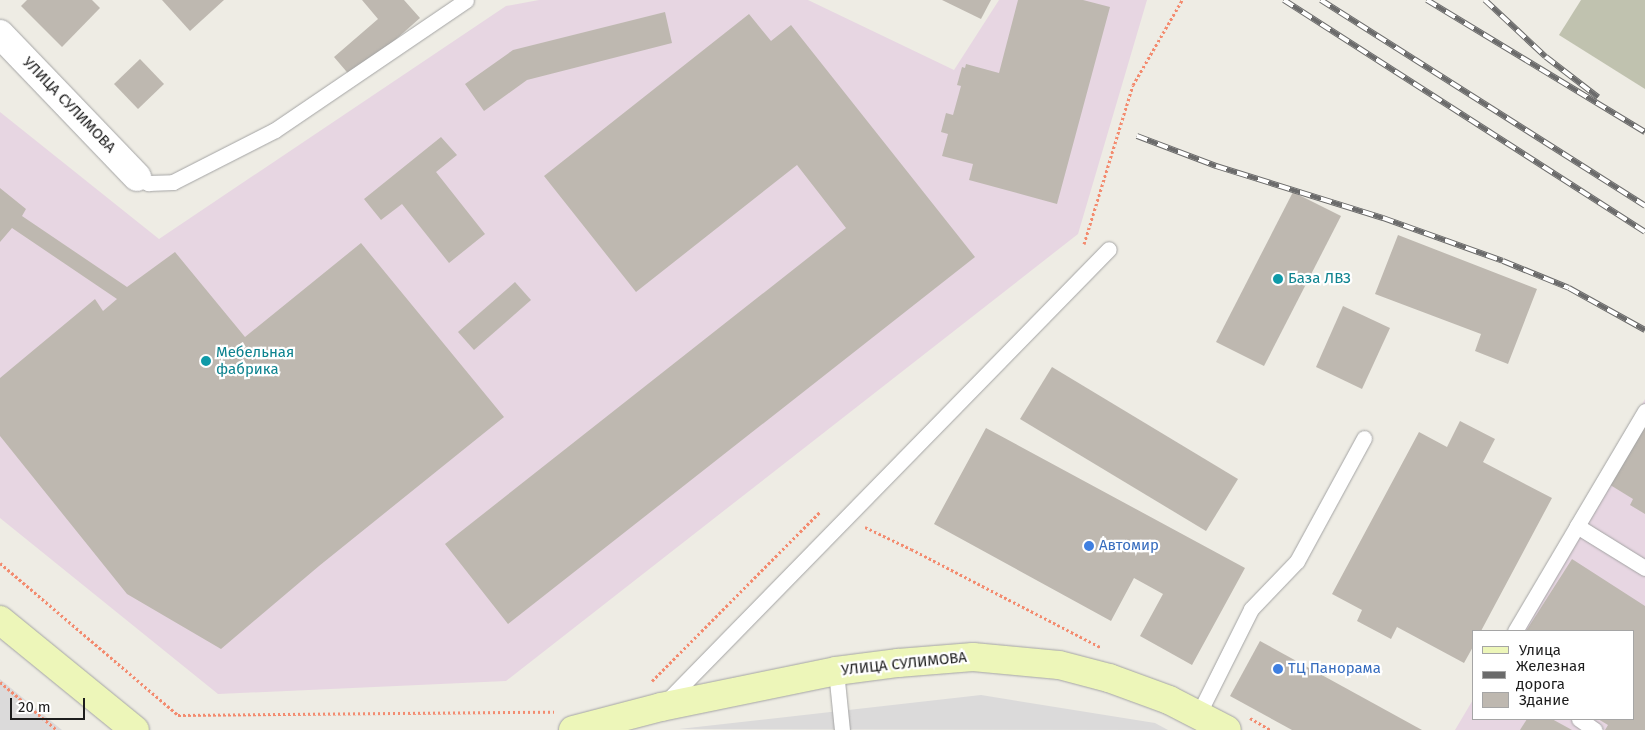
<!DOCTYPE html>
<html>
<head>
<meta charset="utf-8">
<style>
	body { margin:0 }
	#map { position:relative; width:1645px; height:730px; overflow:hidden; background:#eeece4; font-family:"Fira Sans",sans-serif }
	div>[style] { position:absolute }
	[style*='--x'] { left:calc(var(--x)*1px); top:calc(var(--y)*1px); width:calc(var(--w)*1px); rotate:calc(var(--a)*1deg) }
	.residential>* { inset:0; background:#dbdada }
	.industrial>* { inset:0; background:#e7d6e2 }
	.construction>* { inset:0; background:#c0c2af }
	.building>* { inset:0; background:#beb8b0 }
	.path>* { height:3px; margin-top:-1.5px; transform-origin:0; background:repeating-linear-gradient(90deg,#f38b6f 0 2.5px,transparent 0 5px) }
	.roads { filter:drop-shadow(0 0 1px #a4a4a4) drop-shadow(0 0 1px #a4a4a4) }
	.lane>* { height:15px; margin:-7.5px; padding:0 7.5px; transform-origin:7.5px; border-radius:7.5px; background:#fff }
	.street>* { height:28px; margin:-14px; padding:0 14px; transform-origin:14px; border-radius:14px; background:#fff }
	.secondary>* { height:28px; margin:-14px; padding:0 14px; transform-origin:14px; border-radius:14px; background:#edf6b9 }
	.rail>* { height:5.5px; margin-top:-2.75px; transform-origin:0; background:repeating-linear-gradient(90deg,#fff 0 11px,#6b6b6b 0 22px); box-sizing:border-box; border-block:1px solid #6b6b6b }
	.dots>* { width:14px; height:14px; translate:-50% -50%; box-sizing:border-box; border:2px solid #fff; border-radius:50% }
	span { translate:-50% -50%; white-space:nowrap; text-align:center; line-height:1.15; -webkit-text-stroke:4.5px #fff; paint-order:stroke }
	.street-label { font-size:15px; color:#1d1d1d }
	.culture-label { font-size:15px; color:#0d838f }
	.left { translate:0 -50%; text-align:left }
	.shop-label { font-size:15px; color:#366cbe }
	.legend { position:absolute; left:1472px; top:630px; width:162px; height:90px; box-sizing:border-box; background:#fff; border:1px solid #a5a5a5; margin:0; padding:6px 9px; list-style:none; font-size:15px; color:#1d1d1d }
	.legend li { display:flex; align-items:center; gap:10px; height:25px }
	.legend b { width:25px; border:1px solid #a5a5a5 }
	.scale { position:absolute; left:10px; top:698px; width:75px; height:22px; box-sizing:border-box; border:2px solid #1d1d1d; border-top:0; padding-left:6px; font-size:15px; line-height:18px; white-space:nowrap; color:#1d1d1d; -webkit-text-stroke:4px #fff; paint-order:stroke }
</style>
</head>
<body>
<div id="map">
	<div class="residential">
		<div style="clip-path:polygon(0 679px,62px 730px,0 730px)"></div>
		<div style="clip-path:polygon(981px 695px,1155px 723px,1168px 730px,679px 729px)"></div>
	</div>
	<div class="industrial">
		<div style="clip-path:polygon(539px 0,808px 0,954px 70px,999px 0,1147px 0,1078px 234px,506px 681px,218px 694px,0 518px,0 112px,159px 239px,506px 6px)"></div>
		<div style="clip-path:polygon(1645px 399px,1645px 730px,1455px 730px,1474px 698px,1474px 719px,1634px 719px,1634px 631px,1512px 631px)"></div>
	</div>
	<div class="construction">
		<div style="clip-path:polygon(1581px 0,1645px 0,1645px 89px,1559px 35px)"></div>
	</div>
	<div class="building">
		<div style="clip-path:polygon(27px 0,92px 0,100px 8px,62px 47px,21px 6px)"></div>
		<div style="clip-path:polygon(162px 0,224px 0,190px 31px)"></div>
		<div style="clip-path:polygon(362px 0,404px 0,420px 18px,352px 78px,334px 57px,378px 19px)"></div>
		<div style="clip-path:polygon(942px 0,991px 0,981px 19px)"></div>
		<div style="clip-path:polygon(1018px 0,1083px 0,1110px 7px,1057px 204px,969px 180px,973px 164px,942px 156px,948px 134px,941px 132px,946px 113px,953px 115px,961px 86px,957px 85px,962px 67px,965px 68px,966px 64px,999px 73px)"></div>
		<div style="clip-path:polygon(665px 12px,672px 43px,527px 80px,484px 111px,465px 84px,513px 50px)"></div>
		<div style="clip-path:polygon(749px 14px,771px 41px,791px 25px,975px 257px,508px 624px,445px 544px,846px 228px,797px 165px,636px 292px,544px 176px)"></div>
		<div style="clip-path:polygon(140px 59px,164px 84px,138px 109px,114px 84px)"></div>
		<div style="clip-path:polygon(441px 137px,457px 155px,436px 172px,485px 234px,449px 263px,402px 204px,381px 220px,364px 199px)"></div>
		<div style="clip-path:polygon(0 188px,26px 209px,22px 216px,127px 287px,175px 252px,245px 337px,361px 243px,504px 417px,319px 566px,221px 649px,127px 594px,0 436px,0 378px,95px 299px,103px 311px,117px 299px,12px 228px,0 242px)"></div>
		<div style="clip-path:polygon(1293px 192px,1341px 216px,1264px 366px,1216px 342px)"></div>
		<div style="clip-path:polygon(1398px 235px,1537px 289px,1508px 364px,1475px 351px,1481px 334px,1375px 294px)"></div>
		<div style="clip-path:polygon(515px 282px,531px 300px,474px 350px,458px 332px)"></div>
		<div style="clip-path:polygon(1343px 306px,1390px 328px,1362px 389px,1316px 367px)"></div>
		<div style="clip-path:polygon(1052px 367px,1238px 479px,1206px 531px,1020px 419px)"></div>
		<div style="clip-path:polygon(1460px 421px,1495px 439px,1483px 462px,1552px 498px,1481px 631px,1474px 631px,1474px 645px,1464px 663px,1397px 627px,1391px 639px,1357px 621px,1362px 610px,1332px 594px,1419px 432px,1447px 447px)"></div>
		<div style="clip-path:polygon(1645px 424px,1645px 514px,1630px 505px,1633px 499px,1607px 483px)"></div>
		<div style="clip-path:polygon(986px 428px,1245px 568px,1192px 665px,1140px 636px,1163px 594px,1134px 578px,1111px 621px,934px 524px)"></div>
		<div style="clip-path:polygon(1572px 559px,1645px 606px,1645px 730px,1605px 730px,1608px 725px,1598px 719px,1634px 719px,1634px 631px,1526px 631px)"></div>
		<div style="clip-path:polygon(1260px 641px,1422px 730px,1292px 730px,1230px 696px)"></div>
		<div style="clip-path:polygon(1527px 719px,1552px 719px,1572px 730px,1520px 730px)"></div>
	</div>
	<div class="path">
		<div style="--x:1084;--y:244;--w:166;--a:-72.9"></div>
		<div style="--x:1133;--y:85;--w:98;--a:-60"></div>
		<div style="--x:865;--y:527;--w:51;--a:25.6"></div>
		<div style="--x:911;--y:549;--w:213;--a:27.4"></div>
		<div style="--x:0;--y:563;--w:234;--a:40.5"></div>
		<div style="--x:178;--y:715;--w:376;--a:-0.5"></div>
		<div style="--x:652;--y:681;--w:238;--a:-45.2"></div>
		<div style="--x:0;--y:682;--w:75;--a:40.1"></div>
		<div style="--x:1250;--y:718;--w:24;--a:30"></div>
	</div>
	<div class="roads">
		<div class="lane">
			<div style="--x:137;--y:177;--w:13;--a:29"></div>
			<div style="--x:148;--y:183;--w:25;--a:-2"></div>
			<div style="--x:173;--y:182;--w:114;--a:-27"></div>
			<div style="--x:275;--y:130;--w:231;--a:-34.2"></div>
			<div style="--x:1645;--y:411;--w:134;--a:120.6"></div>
			<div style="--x:1577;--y:526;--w:80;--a:31.7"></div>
			<div style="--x:1515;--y:631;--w:122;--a:-59.4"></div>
			<div style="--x:836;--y:671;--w:59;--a:84.2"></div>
			<div style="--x:664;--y:704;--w:636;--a:-45.64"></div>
			<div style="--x:1198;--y:715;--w:119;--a:-63.4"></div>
			<div style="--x:1251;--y:609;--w:66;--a:-46.2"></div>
			<div style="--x:1297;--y:561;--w:140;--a:-61.4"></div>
			<div style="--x:1579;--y:719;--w:19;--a:35"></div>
		</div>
		<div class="street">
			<div style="--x:0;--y:34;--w:198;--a:46.2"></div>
		</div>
		<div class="secondary">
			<div style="--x:0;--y:620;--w:174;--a:39.2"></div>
			<div style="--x:573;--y:730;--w:91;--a:-14.6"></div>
			<div style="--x:661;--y:707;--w:179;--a:-11.6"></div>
			<div style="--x:836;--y:671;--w:63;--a:-7.4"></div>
			<div style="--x:898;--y:663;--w:75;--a:-4.6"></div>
			<div style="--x:973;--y:657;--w:86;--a:5.3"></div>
			<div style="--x:1059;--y:665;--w:52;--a:14.6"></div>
			<div style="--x:1109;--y:678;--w:64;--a:20.1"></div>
			<div style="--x:1169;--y:700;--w:65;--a:27.3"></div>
		</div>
	</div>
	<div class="rail">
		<div style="--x:1284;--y:0;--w:429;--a:32.7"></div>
		<div style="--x:1321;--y:0;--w:384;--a:32.4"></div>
		<div style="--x:1427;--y:0;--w:255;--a:31.2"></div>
		<div style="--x:1485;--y:0;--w:83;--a:43.1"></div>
		<div style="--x:1546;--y:57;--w:66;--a:37.6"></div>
		<div style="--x:1137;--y:136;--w:85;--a:20.8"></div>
		<div style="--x:1216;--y:166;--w:175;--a:17.3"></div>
		<div style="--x:1383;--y:218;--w:127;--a:19.7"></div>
		<div style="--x:1503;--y:261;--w:71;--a:22.2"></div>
		<div style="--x:1569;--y:288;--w:87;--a:28.9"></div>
	</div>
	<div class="dots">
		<div style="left:1278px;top:279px;background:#0f9aa8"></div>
		<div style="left:206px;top:361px;background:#0f9aa8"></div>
		<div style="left:1089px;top:546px;background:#3f7fe0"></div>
		<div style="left:1278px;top:669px;background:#3f7fe0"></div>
	</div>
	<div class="street-label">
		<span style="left:69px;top:105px;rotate:46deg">УЛИЦА СУЛИМОВА</span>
		<span style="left:904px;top:664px;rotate:-6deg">УЛИЦА СУЛИМОВА</span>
	</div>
	<div class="culture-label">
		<span class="left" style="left:1288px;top:279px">База ЛВЗ</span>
		<span class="left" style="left:216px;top:361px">Мебельная<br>фабрика</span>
	</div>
	<div class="shop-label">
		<span class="left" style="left:1099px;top:546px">Автомир</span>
		<span class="left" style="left:1288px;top:669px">ТЦ Панорама</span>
	</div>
	<ul class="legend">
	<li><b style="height:6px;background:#edf6b9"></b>Улица</li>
	<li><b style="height:6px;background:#6b6b6b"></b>Железная дорога</li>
	<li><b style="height:14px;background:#beb8b0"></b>Здание</li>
	</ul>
	<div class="scale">20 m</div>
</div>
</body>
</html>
